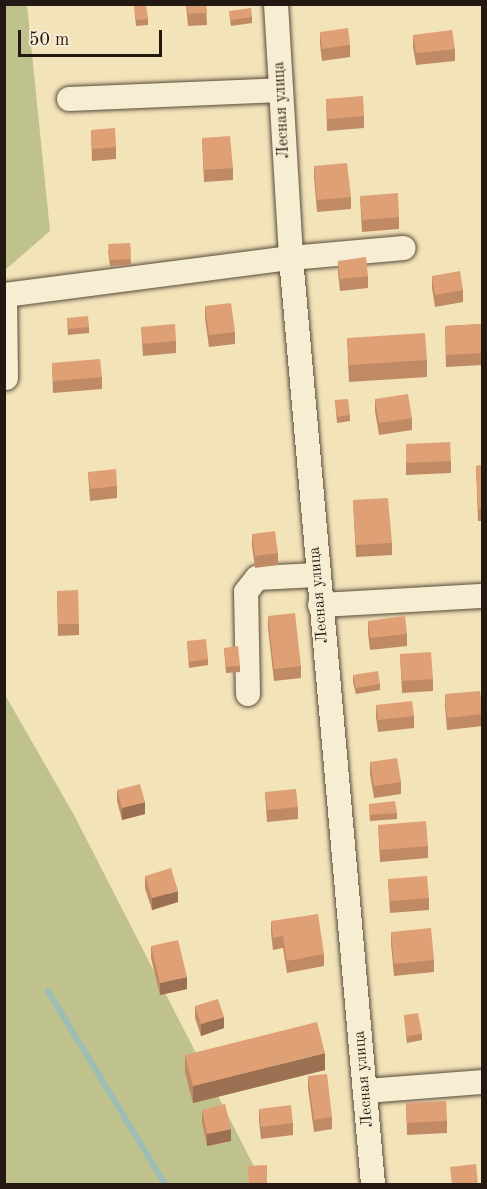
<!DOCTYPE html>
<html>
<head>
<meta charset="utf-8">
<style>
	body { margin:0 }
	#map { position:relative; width:487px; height:1189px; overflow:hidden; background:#f3e3b9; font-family:"Old Standard TT",serif }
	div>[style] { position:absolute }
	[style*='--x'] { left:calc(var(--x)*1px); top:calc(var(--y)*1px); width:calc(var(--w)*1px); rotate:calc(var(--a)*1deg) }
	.green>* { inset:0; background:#bfc28c }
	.stream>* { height:6px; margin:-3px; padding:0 3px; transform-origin:3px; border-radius:3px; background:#9dbdb5 }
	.roads { filter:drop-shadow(0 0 2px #584b3c) drop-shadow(0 0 2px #584b3c) }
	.minor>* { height:24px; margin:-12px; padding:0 12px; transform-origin:12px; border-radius:12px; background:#f7edd2 }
	.wall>* { inset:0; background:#c08a65 }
	.shaded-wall>* { inset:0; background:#9c7053 }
	.building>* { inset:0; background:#dfa076 }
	span { translate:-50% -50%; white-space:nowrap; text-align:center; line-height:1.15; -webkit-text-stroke:4.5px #f7edd2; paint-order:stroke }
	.street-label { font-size:16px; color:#241813 }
	.frame { position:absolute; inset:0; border:6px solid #241813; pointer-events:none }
	.scale { position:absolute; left:18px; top:30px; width:144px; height:27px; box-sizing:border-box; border:3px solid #241813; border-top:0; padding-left:8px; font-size:18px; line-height:21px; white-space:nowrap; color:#241813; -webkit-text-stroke:4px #f7edd2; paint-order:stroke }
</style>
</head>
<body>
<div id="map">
	<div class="green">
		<div style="clip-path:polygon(5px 4px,27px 5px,50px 231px,5px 270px)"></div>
		<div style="clip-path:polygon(4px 693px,74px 815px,263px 1184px,5px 1184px)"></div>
	</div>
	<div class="stream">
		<div style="--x:48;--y:991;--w:226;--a:58.8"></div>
	</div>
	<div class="roads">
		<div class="minor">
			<div style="--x:276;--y:4;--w:254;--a:86.6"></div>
			<div style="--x:291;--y:258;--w:930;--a:84.94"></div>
			<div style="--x:69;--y:99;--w:212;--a:-2.4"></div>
			<div style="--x:6;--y:378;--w:83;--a:-90.7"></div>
			<div style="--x:5;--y:295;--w:288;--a:-7.4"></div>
			<div style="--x:291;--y:258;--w:113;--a:-5.1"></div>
			<div style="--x:320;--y:605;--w:162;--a:-3.2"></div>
			<div style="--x:248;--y:694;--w:102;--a:-91.1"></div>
			<div style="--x:246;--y:592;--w:18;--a:-52"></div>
			<div style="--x:257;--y:578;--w:60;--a:-2.9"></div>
			<div style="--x:365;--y:1091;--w:117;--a:-4.4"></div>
		</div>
	</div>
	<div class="wall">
		<div style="clip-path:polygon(134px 4px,148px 19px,148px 25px,136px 26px)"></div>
		<div style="clip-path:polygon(186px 4px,206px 4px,207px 25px,188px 26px)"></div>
		<div style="clip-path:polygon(229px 11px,252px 17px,252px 23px,231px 26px)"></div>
		<div style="clip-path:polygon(320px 32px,350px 45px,350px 57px,322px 61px,320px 44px)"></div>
		<div style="clip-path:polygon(413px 35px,455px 49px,455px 61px,416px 65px,413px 47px)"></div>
		<div style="clip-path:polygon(326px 99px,364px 116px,364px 128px,327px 131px)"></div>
		<div style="clip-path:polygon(91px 130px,116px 147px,116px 159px,92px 161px)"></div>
		<div style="clip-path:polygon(202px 138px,233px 168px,233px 180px,204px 182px)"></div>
		<div style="clip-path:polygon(314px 166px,351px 197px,351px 209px,317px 212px,314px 177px)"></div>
		<div style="clip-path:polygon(360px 196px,399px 217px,399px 229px,362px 232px)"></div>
		<div style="clip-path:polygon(130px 243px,131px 265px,110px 266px,108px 250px)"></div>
		<div style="clip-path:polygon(338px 261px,368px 276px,368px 288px,340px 291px,338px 273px)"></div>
		<div style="clip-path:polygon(432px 276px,463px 290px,463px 302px,435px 307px,432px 288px)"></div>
		<div style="clip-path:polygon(205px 306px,235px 332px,235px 344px,209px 347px,205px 318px)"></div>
		<div style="clip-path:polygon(67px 318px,89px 327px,89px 333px,68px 335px)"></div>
		<div style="clip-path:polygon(483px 324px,483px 365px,446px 367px,445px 326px)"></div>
		<div style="clip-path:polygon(141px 327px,176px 341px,176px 353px,143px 356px)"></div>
		<div style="clip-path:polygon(347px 338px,427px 360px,427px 377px,349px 382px)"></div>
		<div style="clip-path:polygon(52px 363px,102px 377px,102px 389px,53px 393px)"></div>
		<div style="clip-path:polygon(375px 399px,412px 418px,412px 430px,379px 435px,375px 411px)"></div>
		<div style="clip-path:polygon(335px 400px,350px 415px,350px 421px,337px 423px)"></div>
		<div style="clip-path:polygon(406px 444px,451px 461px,451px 473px,406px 475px)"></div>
		<div style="clip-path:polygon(483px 465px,483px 521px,478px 521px,476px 466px)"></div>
		<div style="clip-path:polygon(88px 472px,117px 486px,117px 498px,90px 501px)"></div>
		<div style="clip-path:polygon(353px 500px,392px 543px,392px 555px,356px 557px)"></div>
		<div style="clip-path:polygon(252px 534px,278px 553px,278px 565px,255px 568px,252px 546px)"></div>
		<div style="clip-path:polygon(57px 591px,79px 624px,79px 635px,58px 636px)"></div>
		<div style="clip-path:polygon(268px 616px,301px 666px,301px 678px,274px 681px,268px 628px)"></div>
		<div style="clip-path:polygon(368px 621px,407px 634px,407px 646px,370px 650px,368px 633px)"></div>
		<div style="clip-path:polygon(187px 641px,208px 659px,208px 665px,189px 668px)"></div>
		<div style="clip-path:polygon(224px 648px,240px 666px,240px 672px,226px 673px)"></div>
		<div style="clip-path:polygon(400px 654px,433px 679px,433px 691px,402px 693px)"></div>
		<div style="clip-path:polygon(353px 675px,380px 684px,380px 690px,356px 694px,353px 682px)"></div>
		<div style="clip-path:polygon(445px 694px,483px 714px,483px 726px,447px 730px,445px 706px)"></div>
		<div style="clip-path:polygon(376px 705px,414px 716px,414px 728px,378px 732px,376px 717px)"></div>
		<div style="clip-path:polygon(370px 762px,401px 782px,401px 794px,374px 798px,370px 774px)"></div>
		<div style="clip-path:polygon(117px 790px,145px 814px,122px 820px,117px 801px)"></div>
		<div style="clip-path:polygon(265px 792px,298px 807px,298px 819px,267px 822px)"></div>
		<div style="clip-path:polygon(369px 804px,397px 813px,397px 819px,370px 821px)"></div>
		<div style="clip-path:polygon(378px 825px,428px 846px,428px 858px,380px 862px)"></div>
		<div style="clip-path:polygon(145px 876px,178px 902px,152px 910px,145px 888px)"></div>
		<div style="clip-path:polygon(388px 879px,429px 898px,429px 910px,390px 913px)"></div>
		<div style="clip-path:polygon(271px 921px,324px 954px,324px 966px,287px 973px,283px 948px,273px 950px,271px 933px)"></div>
		<div style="clip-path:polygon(391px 932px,434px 960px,434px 972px,394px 976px,391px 944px)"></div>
		<div style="clip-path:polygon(151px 946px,187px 989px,160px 995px,151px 958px)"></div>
		<div style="clip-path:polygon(195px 1006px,224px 1028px,201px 1036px,195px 1018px)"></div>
		<div style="clip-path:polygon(404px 1015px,422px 1034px,422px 1040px,407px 1043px)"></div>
		<div style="clip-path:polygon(185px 1055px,325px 1070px,193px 1103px,185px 1072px)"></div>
		<div style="clip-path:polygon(308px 1076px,332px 1117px,332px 1129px,314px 1132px,308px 1088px)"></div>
		<div style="clip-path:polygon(406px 1103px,447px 1121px,447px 1133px,407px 1135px)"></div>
		<div style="clip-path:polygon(259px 1109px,293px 1123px,293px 1135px,261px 1139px,259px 1121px)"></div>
		<div style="clip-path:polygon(202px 1110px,231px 1141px,207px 1146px,202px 1122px)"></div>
	</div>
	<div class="shaded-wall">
		<div style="clip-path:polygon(145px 802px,145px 814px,122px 820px,122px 808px)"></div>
		<div style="clip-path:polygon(178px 891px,178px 902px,152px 910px,152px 898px)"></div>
		<div style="clip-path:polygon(187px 977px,187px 989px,160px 995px,160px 983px)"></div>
		<div style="clip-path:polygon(224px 1017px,224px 1028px,201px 1036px,201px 1024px)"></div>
		<div style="clip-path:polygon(325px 1053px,325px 1070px,193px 1103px,193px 1086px)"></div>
		<div style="clip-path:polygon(231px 1129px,231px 1141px,207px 1146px,207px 1134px)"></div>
	</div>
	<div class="building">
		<div style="clip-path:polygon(134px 4px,146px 4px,148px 19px,136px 20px)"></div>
		<div style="clip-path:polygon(187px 4px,206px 4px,207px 13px,188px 14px)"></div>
		<div style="clip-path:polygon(251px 8px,252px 17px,231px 20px,229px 11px)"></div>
		<div style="clip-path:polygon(348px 28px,350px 45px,322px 49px,320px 32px)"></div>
		<div style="clip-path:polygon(452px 30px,455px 49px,416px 53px,413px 35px)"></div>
		<div style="clip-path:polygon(363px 96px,364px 116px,327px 119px,326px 99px)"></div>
		<div style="clip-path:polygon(115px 128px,116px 147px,92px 149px,91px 130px)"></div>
		<div style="clip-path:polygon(230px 136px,233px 168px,204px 170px,202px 138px)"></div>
		<div style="clip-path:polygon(347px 163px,351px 197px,317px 200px,314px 166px)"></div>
		<div style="clip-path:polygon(398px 193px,399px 217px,362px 220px,360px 196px)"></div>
		<div style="clip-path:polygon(130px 243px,131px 259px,110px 260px,108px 244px)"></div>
		<div style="clip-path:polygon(366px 257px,368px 276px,340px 279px,338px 261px)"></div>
		<div style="clip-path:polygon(460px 271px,463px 290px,435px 295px,432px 276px)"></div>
		<div style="clip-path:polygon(231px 303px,235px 332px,209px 335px,205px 306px)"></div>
		<div style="clip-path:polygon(88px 316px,89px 327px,68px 329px,67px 318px)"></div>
		<div style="clip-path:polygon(175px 324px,176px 341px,143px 344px,141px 327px)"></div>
		<div style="clip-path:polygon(483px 324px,483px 353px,446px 355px,445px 326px)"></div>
		<div style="clip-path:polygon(425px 333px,427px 360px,349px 365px,347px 338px)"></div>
		<div style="clip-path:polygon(100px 359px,102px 377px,53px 381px,52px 363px)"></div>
		<div style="clip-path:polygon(408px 394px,412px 418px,379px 423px,375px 399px)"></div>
		<div style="clip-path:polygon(348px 399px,350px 415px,337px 417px,335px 400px)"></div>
		<div style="clip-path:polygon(450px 442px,451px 461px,406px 463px,406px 444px)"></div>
		<div style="clip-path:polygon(483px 465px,483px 509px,478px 509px,476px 466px)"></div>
		<div style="clip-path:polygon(116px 469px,117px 486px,90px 489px,88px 472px)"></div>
		<div style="clip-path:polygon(388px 498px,392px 543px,356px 545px,353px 500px)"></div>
		<div style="clip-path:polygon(275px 531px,278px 553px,255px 556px,252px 534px)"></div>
		<div style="clip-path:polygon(78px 590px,79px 624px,58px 624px,57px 591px)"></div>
		<div style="clip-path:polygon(295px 613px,301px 666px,274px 669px,268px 616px)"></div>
		<div style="clip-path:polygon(405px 616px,407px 634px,370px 638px,368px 621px)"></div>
		<div style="clip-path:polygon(206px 639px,208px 659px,189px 662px,187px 641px)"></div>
		<div style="clip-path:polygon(238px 646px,240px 666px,226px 667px,224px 648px)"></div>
		<div style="clip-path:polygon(431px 652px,433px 679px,402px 681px,400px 654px)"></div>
		<div style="clip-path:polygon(378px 671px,380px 684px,356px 688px,353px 675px)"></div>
		<div style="clip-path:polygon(480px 691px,483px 714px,447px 718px,445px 694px)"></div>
		<div style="clip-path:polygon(412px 701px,414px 716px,378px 720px,376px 705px)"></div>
		<div style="clip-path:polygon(397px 758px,401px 782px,374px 786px,370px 762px)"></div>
		<div style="clip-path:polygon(140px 784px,145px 802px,122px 808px,117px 790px)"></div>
		<div style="clip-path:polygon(296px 789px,298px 807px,267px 810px,265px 792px)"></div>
		<div style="clip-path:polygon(395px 801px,397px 813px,370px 815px,369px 804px)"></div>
		<div style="clip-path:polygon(426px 821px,428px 846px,380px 850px,378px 825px)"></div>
		<div style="clip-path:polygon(171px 868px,178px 891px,152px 898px,145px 876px)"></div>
		<div style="clip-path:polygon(427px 876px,429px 898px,390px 901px,388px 879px)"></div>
		<div style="clip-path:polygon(318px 914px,324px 954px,287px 961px,283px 936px,273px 938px,271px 921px)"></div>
		<div style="clip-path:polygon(431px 928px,434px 960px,394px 964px,391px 932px)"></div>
		<div style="clip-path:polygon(178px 940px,187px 977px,160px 983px,151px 946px)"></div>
		<div style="clip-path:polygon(218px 999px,224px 1017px,201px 1024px,195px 1006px)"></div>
		<div style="clip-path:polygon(418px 1013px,422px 1034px,407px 1036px,404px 1015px)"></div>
		<div style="clip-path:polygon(317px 1022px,325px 1053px,193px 1086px,185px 1055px)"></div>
		<div style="clip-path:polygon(327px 1074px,332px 1117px,314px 1120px,308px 1076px)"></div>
		<div style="clip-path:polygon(446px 1101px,447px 1121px,407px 1123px,406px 1103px)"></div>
		<div style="clip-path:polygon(225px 1104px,231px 1129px,207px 1134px,202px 1110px)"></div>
		<div style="clip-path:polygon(291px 1105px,293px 1123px,261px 1127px,259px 1109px)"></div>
		<div style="clip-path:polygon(476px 1164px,478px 1185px,452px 1185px,450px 1167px)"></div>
		<div style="clip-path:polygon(267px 1165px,267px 1185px,249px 1185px,248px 1166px)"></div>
	</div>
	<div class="street-label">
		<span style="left:282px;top:110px;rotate:-93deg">Лесная улица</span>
		<span style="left:319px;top:595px;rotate:-95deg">Лесная улица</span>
		<span style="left:364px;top:1079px;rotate:-95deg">Лесная улица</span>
	</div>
	<div class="frame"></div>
	<div class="scale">50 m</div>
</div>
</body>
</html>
